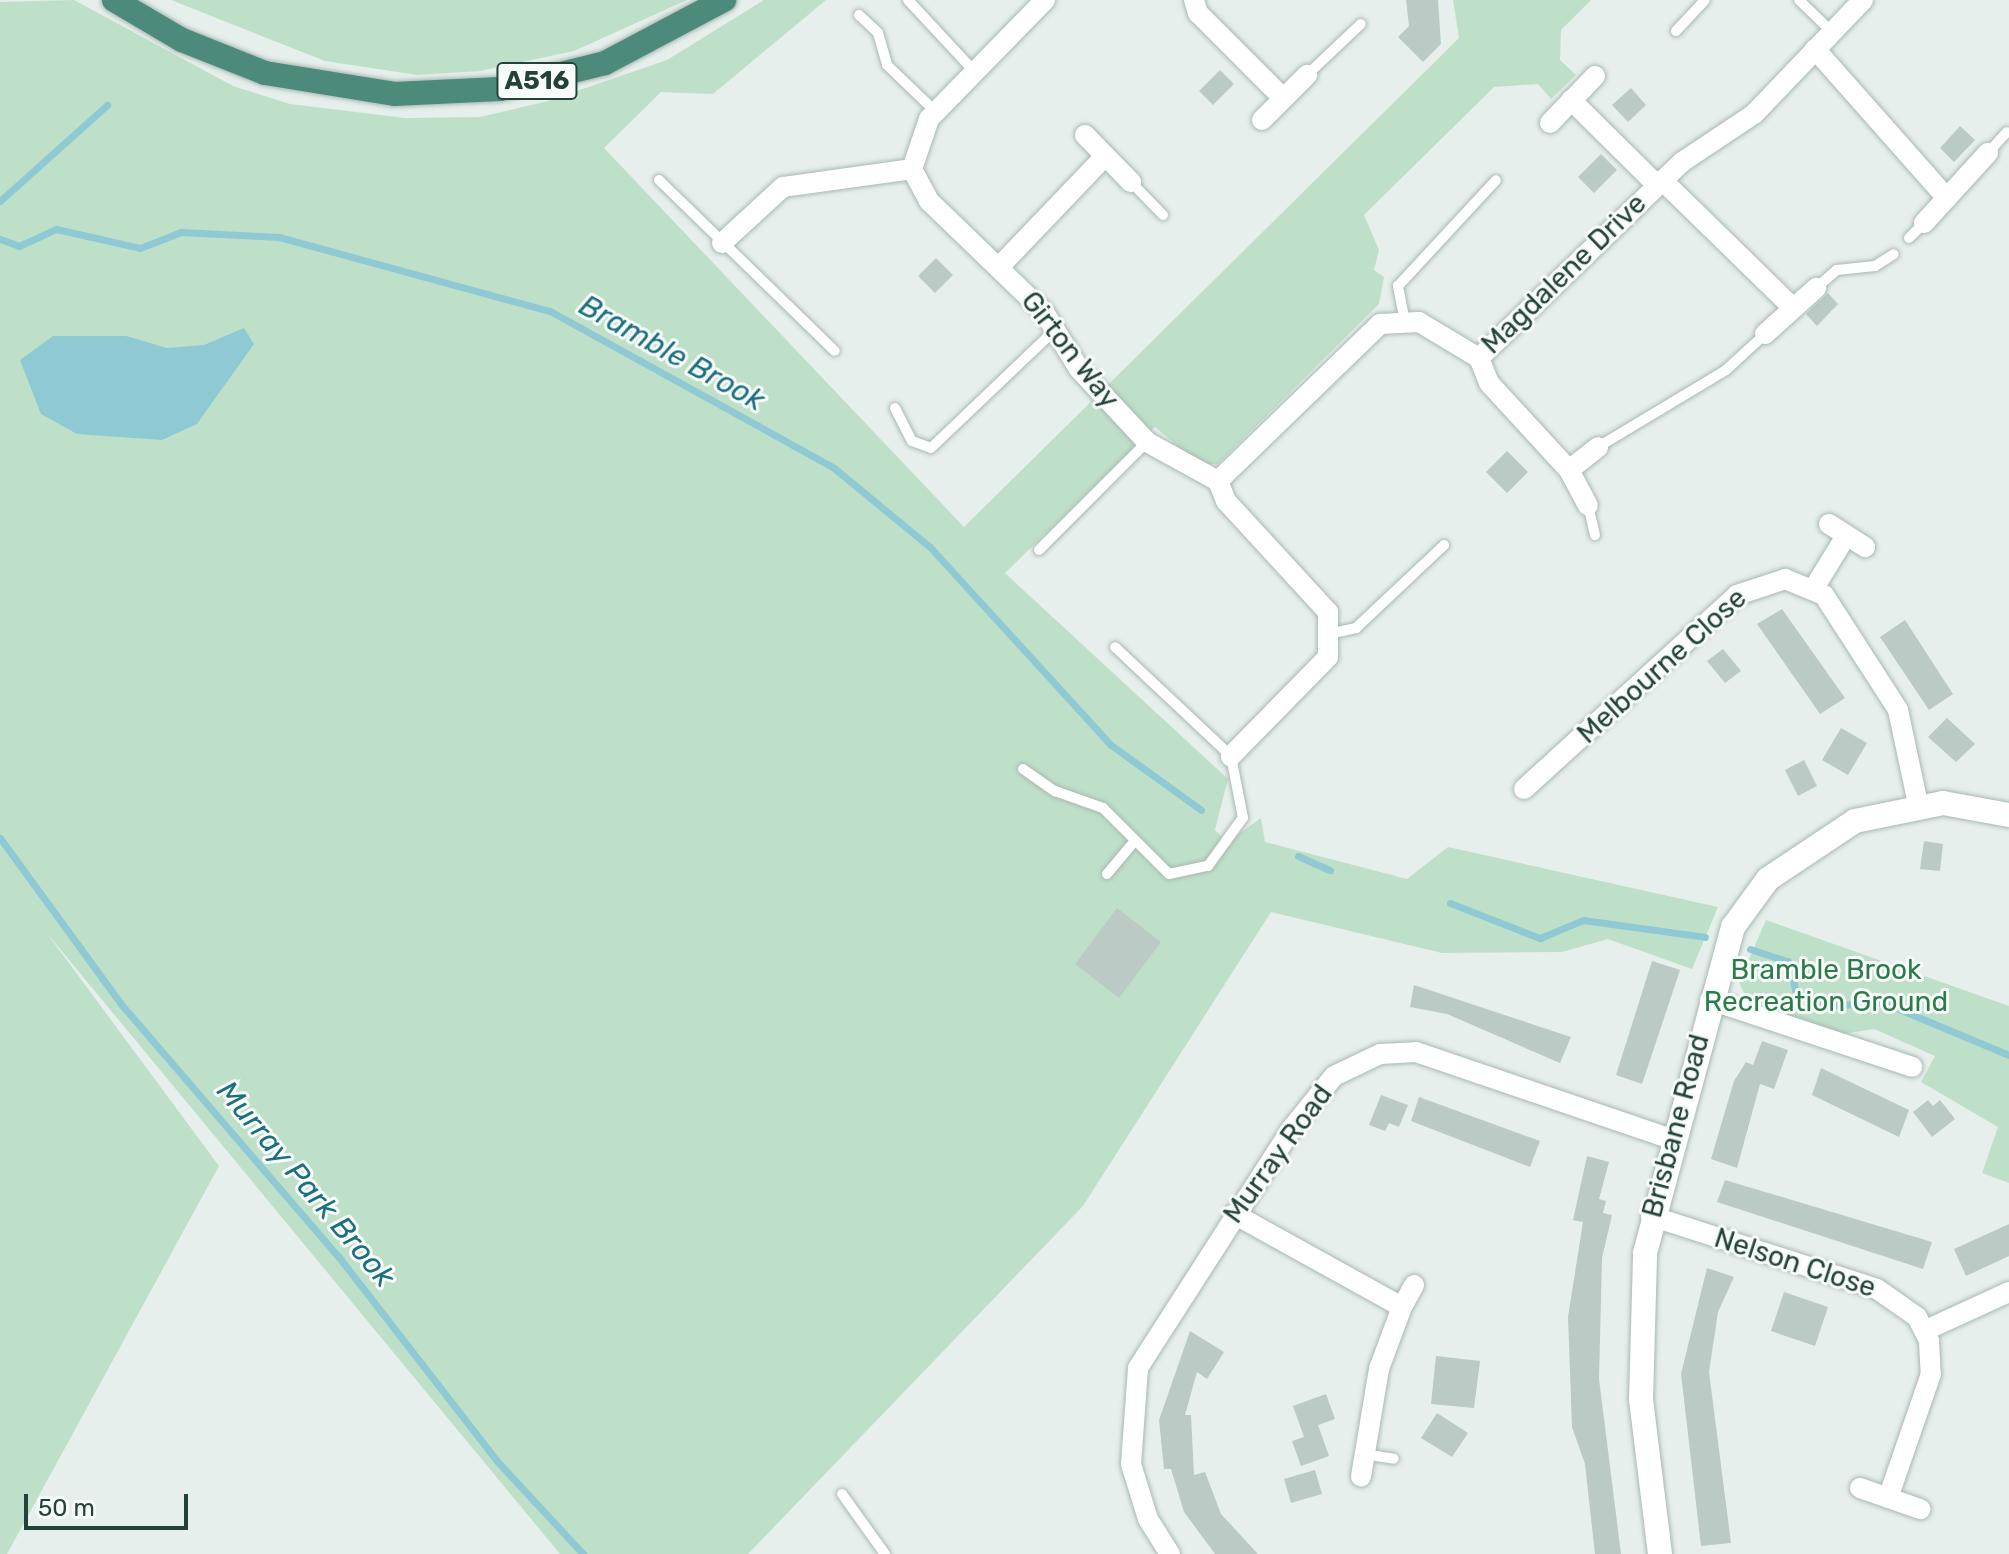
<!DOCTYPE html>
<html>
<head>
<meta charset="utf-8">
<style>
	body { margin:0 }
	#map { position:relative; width:2009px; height:1554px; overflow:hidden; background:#e6efeb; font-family:Rubik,sans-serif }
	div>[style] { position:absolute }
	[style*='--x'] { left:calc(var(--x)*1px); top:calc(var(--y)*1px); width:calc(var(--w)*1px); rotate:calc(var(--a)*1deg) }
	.green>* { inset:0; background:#bfe0c8 }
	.water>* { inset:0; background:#8ec9d4 }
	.stream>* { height:7px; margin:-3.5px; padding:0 3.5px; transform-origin:3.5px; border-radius:3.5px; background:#8ec9d4 }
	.building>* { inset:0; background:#bbcac4 }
	.roads { filter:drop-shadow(0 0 2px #a8b8b2) drop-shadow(0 0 2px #a8b8b2) }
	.service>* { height:10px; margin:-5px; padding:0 5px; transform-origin:5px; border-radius:5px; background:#fff }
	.minor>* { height:20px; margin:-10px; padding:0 10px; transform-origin:10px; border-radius:10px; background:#fff }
	.tertiary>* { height:24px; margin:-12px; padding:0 12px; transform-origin:12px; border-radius:12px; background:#fff }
	.trunk>* { height:24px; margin:-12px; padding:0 12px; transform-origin:12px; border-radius:12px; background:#4c8a7c }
	span { translate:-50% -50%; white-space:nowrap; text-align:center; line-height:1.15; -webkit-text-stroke:6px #f7fbf9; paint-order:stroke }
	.shield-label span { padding:2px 6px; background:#f7fbf9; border:2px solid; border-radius:6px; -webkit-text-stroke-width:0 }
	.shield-label { font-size:26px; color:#24423a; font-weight:700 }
	.street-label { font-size:28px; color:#24423a }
	.park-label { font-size:28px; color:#2d7a4b }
	.water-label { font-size:30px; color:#1c6f80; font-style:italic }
	.scale { position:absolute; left:24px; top:1494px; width:164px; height:36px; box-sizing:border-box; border:4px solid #24423a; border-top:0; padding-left:10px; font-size:24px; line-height:28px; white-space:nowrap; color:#24423a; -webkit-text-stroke:6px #f7fbf9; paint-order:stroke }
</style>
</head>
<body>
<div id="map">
	<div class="green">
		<div style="clip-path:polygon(74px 0,233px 86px,290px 104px,405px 118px,480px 117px,548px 101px,667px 60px,764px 0,826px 0,713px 94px,661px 92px,604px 148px,964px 527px,1459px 38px,1453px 0,1591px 0,1561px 30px,1560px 60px,1576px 75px,1551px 99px,1538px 84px,1494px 87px,1364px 215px,1379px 250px,1374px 270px,1384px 277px,1379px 304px,1218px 464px,1199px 464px,1155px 427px,1005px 573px,1228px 779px,1215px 830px,1227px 842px,1261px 818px,1265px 842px,1407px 879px,1448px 847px,1718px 907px,1692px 969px,1608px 939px,1562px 952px,1442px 953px,1271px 912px,1083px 1206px,748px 1554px,560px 1554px,46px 932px,219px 1166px,7px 1554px,0 1554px,0 2px)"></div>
		<div style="clip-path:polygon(171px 0,687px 0,574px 51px,480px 71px,417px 75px,325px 61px)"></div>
		<div style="clip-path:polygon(1766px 920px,2009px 1006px,2009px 1183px,1982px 1173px,1998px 1127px,1921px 1082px,1935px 1056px,1874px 1029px,1836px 1035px,1748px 1002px,1739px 982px)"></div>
	</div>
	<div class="water">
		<div style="clip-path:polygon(244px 328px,254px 344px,197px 424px,162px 440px,77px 434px,41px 414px,20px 360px,53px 336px,126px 336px,167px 348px,204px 345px)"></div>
	</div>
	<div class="stream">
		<div style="--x:0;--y:201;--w:144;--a:-41.9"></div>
		<div style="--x:0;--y:239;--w:20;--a:20"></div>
		<div style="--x:19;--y:246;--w:41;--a:-24.7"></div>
		<div style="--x:56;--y:229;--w:86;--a:12.7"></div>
		<div style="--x:140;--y:248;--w:44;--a:-21.3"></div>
		<div style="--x:181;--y:232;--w:98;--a:2.9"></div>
		<div style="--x:279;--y:237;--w:281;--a:15.3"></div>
		<div style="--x:550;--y:311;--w:325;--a:28.9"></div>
		<div style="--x:834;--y:468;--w:124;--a:39.5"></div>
		<div style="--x:930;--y:547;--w:268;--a:47.6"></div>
		<div style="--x:1111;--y:745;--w:111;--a:35.8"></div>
		<div style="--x:0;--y:838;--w:205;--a:53.9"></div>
		<div style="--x:121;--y:1004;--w:333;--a:49.3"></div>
		<div style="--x:338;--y:1256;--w:259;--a:52.2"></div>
		<div style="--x:497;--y:1461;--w:127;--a:47.2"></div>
		<div style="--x:1298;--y:856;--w:35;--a:24"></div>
		<div style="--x:1450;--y:903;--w:97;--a:21.3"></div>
		<div style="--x:1540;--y:938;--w:47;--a:-22.7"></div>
		<div style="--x:1583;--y:920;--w:123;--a:7.9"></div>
		<div style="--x:1750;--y:949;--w:40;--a:18"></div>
		<div style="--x:1788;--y:961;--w:30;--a:76"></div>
		<div style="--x:1795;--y:990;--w:37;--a:26"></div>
		<div style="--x:1828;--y:1006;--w:54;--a:-4.2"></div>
		<div style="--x:1882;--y:1002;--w:138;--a:22.7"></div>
	</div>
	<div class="building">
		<div style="clip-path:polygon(1406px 0,1438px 0,1441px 44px,1423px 62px,1398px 37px,1409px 26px)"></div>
		<div style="clip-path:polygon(1220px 70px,1234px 84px,1213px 105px,1199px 91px)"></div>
		<div style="clip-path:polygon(1631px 88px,1646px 105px,1628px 122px,1612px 105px)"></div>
		<div style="clip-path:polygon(1960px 126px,1975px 140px,1954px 162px,1940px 148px)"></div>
		<div style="clip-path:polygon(1601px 154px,1617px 170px,1594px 193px,1578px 177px)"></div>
		<div style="clip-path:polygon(936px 258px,953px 275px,935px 293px,918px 276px)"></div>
		<div style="clip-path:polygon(1828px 293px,1838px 304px,1817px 326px,1806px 314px)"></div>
		<div style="clip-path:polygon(1507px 451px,1528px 472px,1507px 493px,1486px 472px)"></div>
		<div style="clip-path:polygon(1782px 609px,1845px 698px,1820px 714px,1757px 624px)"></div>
		<div style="clip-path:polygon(1905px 620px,1953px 694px,1929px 710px,1880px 637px)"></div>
		<div style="clip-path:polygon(1723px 649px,1741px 671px,1725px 683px,1707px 661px)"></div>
		<div style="clip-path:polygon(1947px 718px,1975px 744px,1956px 762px,1928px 737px)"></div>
		<div style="clip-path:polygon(1841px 728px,1867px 743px,1848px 775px,1822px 760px)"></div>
		<div style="clip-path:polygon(1804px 760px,1817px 786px,1798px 796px,1785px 770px)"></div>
		<div style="clip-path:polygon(1924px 841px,1943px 844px,1940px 871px,1920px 869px)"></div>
		<div style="clip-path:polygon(1117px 908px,1161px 942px,1119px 998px,1075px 964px)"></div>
		<div style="clip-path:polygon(1652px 961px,1680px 970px,1642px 1084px,1616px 1075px)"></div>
		<div style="clip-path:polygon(1414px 985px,1571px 1037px,1560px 1063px,1447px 1014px,1410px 1007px)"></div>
		<div style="clip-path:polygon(1762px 1041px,1788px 1050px,1774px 1089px,1760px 1084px,1737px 1168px,1711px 1159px,1734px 1081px,1746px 1062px,1753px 1065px)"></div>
		<div style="clip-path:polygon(1821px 1068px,1909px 1110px,1899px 1137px,1812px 1095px)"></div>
		<div style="clip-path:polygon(1381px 1095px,1408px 1105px,1399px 1127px,1389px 1123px,1385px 1131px,1369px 1125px)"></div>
		<div style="clip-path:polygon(1419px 1097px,1540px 1141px,1530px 1167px,1411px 1121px)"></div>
		<div style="clip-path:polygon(1928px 1100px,1933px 1106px,1940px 1100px,1955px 1119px,1932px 1137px,1913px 1112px)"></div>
		<div style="clip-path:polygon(1587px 1156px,1609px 1162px,1599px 1199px,1606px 1201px,1603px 1213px,1612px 1215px,1602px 1258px,1599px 1379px,1621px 1554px,1595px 1554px,1585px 1464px,1572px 1427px,1568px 1317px,1583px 1222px,1573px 1220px)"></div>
		<div style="clip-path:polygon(1725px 1180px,1932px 1242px,1923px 1269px,1717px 1202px)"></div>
		<div style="clip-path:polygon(2009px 1224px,2009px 1256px,1966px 1276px,1954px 1249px)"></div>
		<div style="clip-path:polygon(1707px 1268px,1734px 1277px,1718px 1312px,1709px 1372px,1731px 1543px,1701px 1546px,1681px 1374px)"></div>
		<div style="clip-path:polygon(1784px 1292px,1828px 1307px,1815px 1346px,1771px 1331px)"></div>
		<div style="clip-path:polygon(1190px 1331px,1224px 1352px,1207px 1379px,1197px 1372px,1185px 1415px,1191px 1415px,1194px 1475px,1205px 1472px,1221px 1514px,1258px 1554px,1215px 1554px,1184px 1512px,1171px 1469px,1164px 1469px,1159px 1420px)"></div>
		<div style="clip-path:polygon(1436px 1356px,1480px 1361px,1474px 1408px,1431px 1404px)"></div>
		<div style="clip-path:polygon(1326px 1394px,1335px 1419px,1318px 1425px,1329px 1456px,1301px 1466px,1292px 1441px,1304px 1437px,1293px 1406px)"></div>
		<div style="clip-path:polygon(1437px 1413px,1468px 1433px,1452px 1457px,1421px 1438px)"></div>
		<div style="clip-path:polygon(1315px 1470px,1322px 1494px,1291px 1503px,1284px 1479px)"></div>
	</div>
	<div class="roads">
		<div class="service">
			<div style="--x:908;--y:0;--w:98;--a:47.1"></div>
			<div style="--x:1799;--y:0;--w:46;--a:44.1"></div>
			<div style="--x:859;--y:15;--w:26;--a:43"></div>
			<div style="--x:878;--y:33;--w:33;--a:74"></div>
			<div style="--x:887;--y:65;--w:68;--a:43.8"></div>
			<div style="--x:1676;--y:31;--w:42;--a:-46.9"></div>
			<div style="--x:1307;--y:75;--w:74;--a:-43.4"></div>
			<div style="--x:1988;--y:153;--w:28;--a:-48"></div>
			<div style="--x:659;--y:180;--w:245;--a:44.2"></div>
			<div style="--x:1131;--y:182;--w:46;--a:45.9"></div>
			<div style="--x:1909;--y:238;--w:21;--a:-45"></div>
			<div style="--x:1816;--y:288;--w:28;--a:-41"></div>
			<div style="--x:1837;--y:270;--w:38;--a:-6"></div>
			<div style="--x:1875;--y:266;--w:22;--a:-32"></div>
			<div style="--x:1404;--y:317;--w:32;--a:-101"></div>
			<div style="--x:1398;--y:286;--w:144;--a:-47.2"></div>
			<div style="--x:895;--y:408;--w:37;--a:63"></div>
			<div style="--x:912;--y:441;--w:20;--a:20"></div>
			<div style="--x:931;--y:448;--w:173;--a:-43.6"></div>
			<div style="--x:1598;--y:447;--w:149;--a:-31"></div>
			<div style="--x:1726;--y:370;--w:53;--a:-42.7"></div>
			<div style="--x:1588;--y:505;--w:31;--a:77"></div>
			<div style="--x:1039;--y:550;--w:153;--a:-45"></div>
			<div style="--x:1333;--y:633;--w:24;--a:-12"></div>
			<div style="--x:1356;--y:628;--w:121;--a:-43.3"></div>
			<div style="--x:1023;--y:769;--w:39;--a:35"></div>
			<div style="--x:1055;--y:791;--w:51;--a:19.5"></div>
			<div style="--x:1103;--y:808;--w:93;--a:45"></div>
			<div style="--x:1169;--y:874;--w:40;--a:-12"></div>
			<div style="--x:1208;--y:866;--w:31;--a:-54"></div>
			<div style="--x:1226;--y:841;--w:29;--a:-54"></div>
			<div style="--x:1243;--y:818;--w:63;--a:-101"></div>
			<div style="--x:1231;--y:756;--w:159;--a:-136.8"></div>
			<div style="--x:1107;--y:874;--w:39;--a:-50"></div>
			<div style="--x:1364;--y:1454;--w:30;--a:9"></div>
			<div style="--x:842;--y:1494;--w:74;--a:54.4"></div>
		</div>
		<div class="minor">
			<div style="--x:1045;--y:0;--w:166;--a:134.3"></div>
			<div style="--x:929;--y:119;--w:53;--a:108.8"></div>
			<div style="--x:912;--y:169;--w:36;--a:62"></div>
			<div style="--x:929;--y:201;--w:160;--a:44"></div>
			<div style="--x:1044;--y:312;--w:67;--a:58.4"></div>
			<div style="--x:1079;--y:369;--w:100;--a:47"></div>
			<div style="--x:1147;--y:442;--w:81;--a:28.8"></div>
			<div style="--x:1218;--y:481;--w:22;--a:68"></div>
			<div style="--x:1226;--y:501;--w:151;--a:47.4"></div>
			<div style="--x:1328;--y:612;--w:45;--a:90"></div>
			<div style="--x:1328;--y:657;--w:139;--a:134.4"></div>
			<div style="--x:1194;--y:0;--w:14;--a:73"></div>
			<div style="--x:1198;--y:13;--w:120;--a:45"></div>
			<div style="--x:1815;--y:49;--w:199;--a:48.5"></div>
			<div style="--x:1571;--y:100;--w:121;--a:44.7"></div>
			<div style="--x:1262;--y:120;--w:64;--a:-45"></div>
			<div style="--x:1550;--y:123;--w:65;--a:-46.2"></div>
			<div style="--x:1085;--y:135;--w:66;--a:45.6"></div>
			<div style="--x:1662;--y:180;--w:183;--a:44.3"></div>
			<div style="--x:1924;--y:223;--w:95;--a:-47.6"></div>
			<div style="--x:722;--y:243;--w:83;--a:-42.6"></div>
			<div style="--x:783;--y:187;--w:130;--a:-7.9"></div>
			<div style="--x:1000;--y:266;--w:151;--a:-46.3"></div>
			<div style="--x:1765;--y:334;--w:69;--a:-42"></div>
			<div style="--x:1479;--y:358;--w:27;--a:68"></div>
			<div style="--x:1489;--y:383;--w:118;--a:47.4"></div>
			<div style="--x:1569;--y:470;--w:40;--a:62"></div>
			<div style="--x:1569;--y:470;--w:37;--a:-38"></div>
			<div style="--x:1218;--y:481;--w:226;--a:-44.1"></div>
			<div style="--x:1380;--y:324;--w:39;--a:-3"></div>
			<div style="--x:1419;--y:322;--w:70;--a:31"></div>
			<div style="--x:1479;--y:358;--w:282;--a:-44"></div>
			<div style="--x:1682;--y:162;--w:87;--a:-33.7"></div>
			<div style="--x:1754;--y:114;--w:158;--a:-46.3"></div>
			<div style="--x:1829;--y:524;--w:43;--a:32.6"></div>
			<div style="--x:1814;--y:588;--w:61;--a:-58.4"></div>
			<div style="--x:1524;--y:789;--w:288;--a:-42.3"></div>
			<div style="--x:1737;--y:595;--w:51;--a:-18.4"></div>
			<div style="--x:1785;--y:579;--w:42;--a:22.3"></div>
			<div style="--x:1824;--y:595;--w:137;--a:57.2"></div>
			<div style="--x:1898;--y:710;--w:96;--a:78"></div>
			<div style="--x:1710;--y:1000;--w:213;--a:18.3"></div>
			<div style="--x:1234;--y:1214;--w:192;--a:29"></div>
			<div style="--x:1402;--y:1307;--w:66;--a:110.4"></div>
			<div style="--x:1379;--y:1369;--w:109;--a:99.5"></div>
			<div style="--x:1651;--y:1216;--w:237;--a:17.9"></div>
			<div style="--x:1877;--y:1289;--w:49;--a:35"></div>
			<div style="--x:1917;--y:1317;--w:27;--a:63"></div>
			<div style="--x:1929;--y:1341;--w:33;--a:87"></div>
			<div style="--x:1931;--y:1374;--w:131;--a:109.1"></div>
			<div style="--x:1402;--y:1307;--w:25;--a:-61"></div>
			<div style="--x:1926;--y:1330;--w:91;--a:-24.6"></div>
			<div style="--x:1860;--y:1488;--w:64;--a:19.3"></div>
			<div style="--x:1170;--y:1554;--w:41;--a:-122.2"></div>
			<div style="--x:1148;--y:1519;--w:58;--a:-107.2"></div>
			<div style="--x:1131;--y:1464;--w:96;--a:-85.8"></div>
			<div style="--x:1138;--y:1368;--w:287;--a:-57.3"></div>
			<div style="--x:1293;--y:1127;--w:65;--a:-51.2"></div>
			<div style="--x:1334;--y:1076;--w:51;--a:-25.6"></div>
			<div style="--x:1380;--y:1054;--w:36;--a:-3"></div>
			<div style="--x:1416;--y:1052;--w:269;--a:18.8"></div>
		</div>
		<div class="tertiary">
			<div style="--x:1660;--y:1554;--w:155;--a:-97"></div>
			<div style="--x:1641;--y:1400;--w:147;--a:-88.4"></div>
			<div style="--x:1645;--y:1253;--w:338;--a:-74.9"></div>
			<div style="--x:1733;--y:927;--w:59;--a:-53.9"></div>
			<div style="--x:1768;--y:879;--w:105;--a:-33.7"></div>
			<div style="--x:1855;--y:821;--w:90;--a:-11.6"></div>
			<div style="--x:1943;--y:803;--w:67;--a:10.3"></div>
		</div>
		<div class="trunk">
			<div style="--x:114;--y:0;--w:79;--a:30.5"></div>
			<div style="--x:182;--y:40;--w:89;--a:21.7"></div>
			<div style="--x:265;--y:73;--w:131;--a:9.2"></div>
			<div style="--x:394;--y:94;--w:106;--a:-2.7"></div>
			<div style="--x:500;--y:89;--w:108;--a:-13.9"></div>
			<div style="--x:605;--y:63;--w:135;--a:-27.9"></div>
		</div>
	</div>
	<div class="shield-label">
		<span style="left:537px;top:81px">A516</span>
	</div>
	<div class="street-label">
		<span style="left:1564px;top:274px;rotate:-44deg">Magdalene Drive</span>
		<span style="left:1070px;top:350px;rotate:52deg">Girton Way</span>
		<span style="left:1662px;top:666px;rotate:-42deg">Melbourne Close</span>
		<span style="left:1676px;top:1126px;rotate:-75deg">Brisbane Road</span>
		<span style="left:1278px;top:1154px;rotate:-54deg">Murray Road</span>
		<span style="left:1795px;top:1263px;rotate:18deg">Nelson Close</span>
	</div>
	<div class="park-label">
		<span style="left:1826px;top:986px">Bramble Brook<br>Recreation Ground</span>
	</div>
	<div class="water-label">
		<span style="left:672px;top:353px;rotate:29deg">Bramble Brook</span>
		<span style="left:306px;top:1184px;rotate:50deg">Murray Park Brook</span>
	</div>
	<div class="scale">50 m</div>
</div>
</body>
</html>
